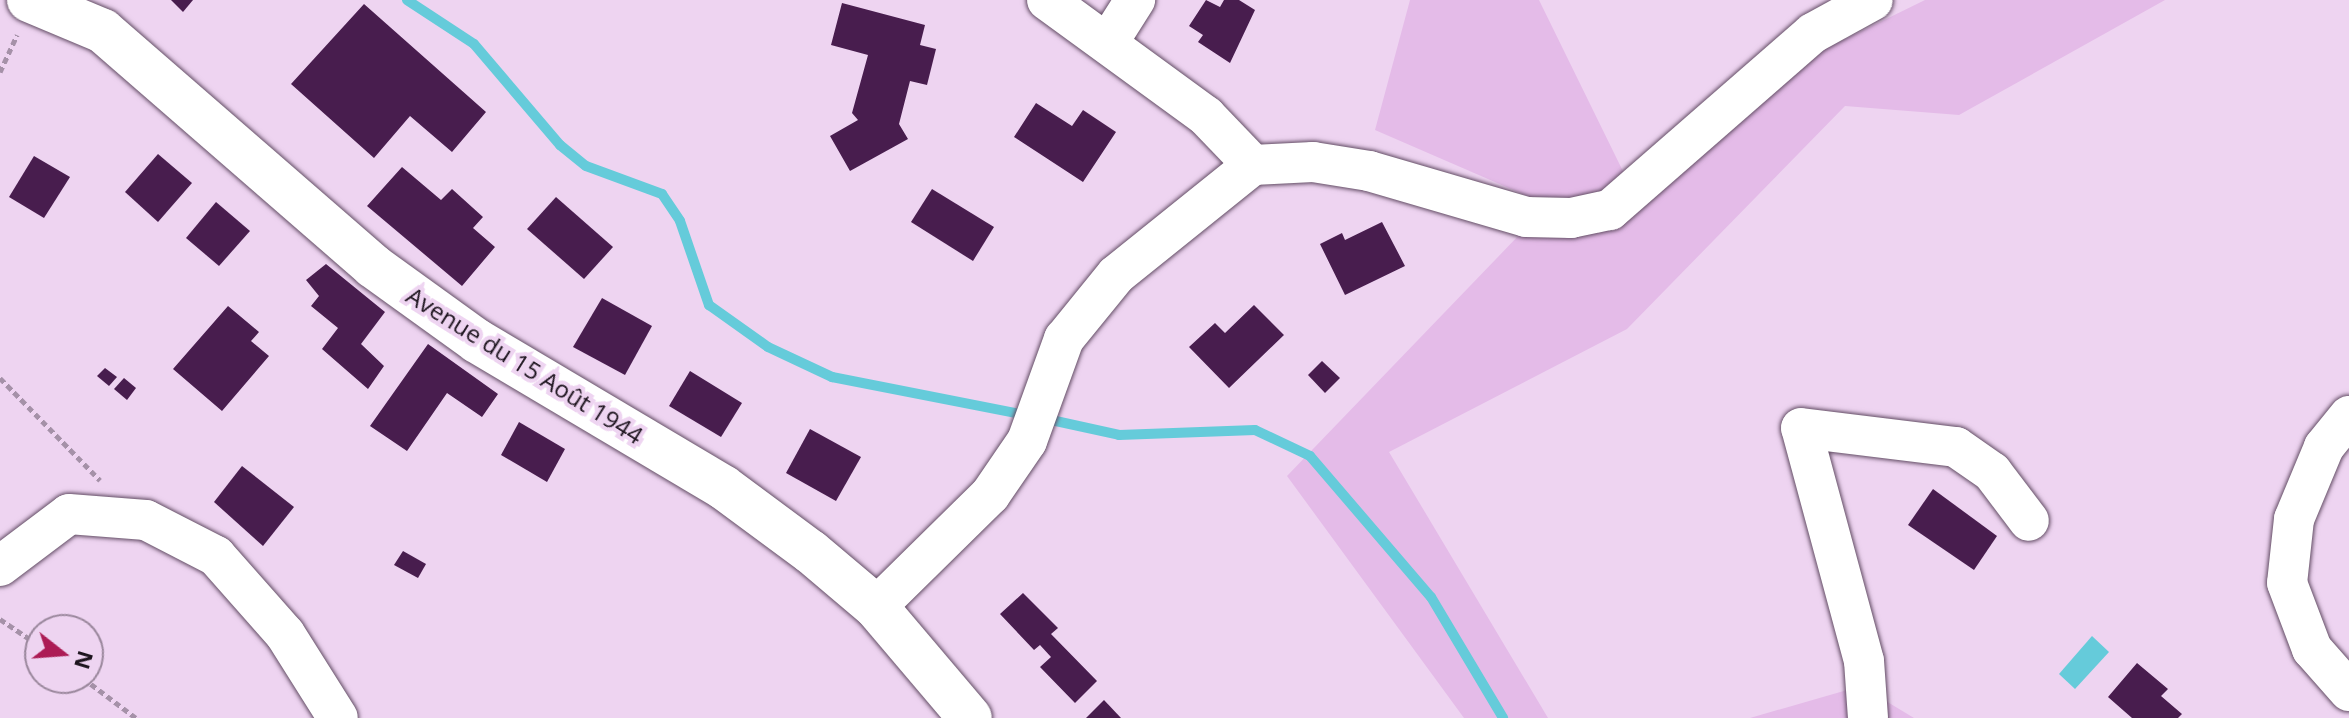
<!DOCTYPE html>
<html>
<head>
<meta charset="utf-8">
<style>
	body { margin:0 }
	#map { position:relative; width:2349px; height:718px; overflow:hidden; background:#eed4f1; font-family:"Open Sans",sans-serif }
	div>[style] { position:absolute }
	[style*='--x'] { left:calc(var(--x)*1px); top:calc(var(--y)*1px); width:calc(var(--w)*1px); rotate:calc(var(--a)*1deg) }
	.green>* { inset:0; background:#e4bbe8 }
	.water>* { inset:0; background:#65cbda }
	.stream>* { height:10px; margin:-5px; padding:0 5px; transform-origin:5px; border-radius:5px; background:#65cbda }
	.building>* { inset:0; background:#481d4e }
	.path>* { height:5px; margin-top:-2.5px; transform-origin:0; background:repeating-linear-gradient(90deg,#a591a8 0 6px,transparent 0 10px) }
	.roads { filter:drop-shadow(0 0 2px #634d65) drop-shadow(0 0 2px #634d65) }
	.minor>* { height:40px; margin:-20px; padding:0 20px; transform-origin:20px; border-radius:20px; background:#fff }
	.major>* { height:44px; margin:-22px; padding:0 22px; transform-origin:22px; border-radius:22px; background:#fff }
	span { translate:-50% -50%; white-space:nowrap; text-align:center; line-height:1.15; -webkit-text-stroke:8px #eed4f1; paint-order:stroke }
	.street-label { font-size:24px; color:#1c131d }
	.north { position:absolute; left:24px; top:614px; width:80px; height:80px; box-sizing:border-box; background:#eed4f1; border:2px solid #9a879c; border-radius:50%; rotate:107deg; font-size:22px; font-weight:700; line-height:32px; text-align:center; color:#1c131d }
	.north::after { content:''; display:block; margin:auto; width:28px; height:36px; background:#ac1c55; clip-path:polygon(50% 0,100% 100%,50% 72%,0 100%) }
</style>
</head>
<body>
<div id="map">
	<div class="green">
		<div style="clip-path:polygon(1410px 0,1539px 0,1641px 208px,1823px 50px,1925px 0,2165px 0,1959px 115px,1845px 106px,1627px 329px,1389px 452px,1548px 718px,1464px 718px,1287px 476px,1548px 205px,1375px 130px)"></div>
		<div style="clip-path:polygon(1861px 686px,1914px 718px,1750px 718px)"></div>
	</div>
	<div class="water">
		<div style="clip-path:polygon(2092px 636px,2109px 652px,2075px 689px,2059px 674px)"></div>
	</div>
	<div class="stream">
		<div style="--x:407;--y:0;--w:80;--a:33.3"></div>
		<div style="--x:474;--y:44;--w:133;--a:49.6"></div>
		<div style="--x:560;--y:145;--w:33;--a:39"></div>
		<div style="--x:586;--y:166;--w:81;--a:20.2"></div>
		<div style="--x:662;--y:194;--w:32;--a:56"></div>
		<div style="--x:680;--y:221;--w:89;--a:71"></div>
		<div style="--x:709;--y:305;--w:72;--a:35.4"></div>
		<div style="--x:768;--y:347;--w:71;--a:25.1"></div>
		<div style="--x:832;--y:377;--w:198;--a:11.1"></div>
		<div style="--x:1042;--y:418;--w:79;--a:12.4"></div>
		<div style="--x:1119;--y:435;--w:136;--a:-2.1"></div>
		<div style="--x:1255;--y:430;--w:61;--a:25.3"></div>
		<div style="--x:1310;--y:456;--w:186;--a:49.4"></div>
		<div style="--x:1431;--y:597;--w:141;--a:59.2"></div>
	</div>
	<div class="building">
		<div style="clip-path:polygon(171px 0,193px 0,183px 12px)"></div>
		<div style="clip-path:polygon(1206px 0,1220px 7px,1224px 0,1239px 0,1255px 10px,1230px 63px,1198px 42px,1203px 35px,1189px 26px)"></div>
		<div style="clip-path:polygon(842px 3px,925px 25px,920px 45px,936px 49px,927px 85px,910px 81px,899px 124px,908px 139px,850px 171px,830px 136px,858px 120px,852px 113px,868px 55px,831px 45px)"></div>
		<div style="clip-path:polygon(364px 4px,486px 112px,452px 152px,410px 116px,374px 158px,291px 84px)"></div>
		<div style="clip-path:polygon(1036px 103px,1072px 126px,1083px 110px,1116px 132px,1083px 182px,1014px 137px)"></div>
		<div style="clip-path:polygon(158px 154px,192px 183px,158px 222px,125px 192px)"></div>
		<div style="clip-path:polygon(34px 156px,70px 177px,44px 218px,9px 197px)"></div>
		<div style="clip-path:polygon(402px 167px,441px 200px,452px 189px,483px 217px,473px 228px,495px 247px,462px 286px,367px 206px)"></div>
		<div style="clip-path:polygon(932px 189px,994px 227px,973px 261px,911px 222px)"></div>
		<div style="clip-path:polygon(556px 197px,613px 247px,584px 279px,527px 229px)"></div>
		<div style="clip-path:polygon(216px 202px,250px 231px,219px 266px,186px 238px)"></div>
		<div style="clip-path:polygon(1382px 222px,1405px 266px,1345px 295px,1320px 244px,1342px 233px,1345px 240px)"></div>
		<div style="clip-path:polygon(326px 264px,385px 312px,361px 344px,384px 366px,368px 389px,322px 349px,338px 328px,311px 306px,319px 296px,306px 280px)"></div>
		<div style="clip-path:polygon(602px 298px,652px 326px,625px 375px,573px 347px)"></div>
		<div style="clip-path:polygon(1254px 305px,1284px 335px,1229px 388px,1189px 347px,1215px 323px,1225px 333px)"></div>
		<div style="clip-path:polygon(228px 306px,259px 332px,251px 341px,269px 356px,222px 411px,173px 369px)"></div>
		<div style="clip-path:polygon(428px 344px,498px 394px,482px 417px,447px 393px,407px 451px,370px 426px)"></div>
		<div style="clip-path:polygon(1322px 361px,1340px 378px,1325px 393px,1308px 375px)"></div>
		<div style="clip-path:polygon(105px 368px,117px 377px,109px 386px,97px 376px)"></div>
		<div style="clip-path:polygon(690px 371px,742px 403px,721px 437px,669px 406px)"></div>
		<div style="clip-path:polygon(124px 378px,136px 388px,127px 400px,114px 389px)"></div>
		<div style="clip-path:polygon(519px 422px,565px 449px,547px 482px,501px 455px)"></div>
		<div style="clip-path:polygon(810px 429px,861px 457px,836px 501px,786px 473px)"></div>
		<div style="clip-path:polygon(242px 466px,294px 507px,263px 546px,214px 502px)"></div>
		<div style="clip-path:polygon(1933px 489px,1997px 536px,1974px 570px,1908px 525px)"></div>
		<div style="clip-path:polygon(403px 551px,426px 564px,418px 578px,394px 565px)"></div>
		<div style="clip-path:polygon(1023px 593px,1058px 628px,1051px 634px,1097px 681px,1075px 703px,1040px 667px,1051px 657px,1040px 645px,1034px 650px,1000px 614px)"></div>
		<div style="clip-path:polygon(2137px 663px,2168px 689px,2161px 696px,2182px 714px,2178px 718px,2132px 718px,2108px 697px)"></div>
		<div style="clip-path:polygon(1104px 700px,1121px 718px,1086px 718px)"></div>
	</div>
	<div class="path">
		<div style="--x:0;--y:72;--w:41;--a:-65.3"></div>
		<div style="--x:0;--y:378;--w:143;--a:45.6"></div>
		<div style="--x:0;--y:619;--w:48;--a:34"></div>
		<div style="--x:83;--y:678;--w:66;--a:37"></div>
	</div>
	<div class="roads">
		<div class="minor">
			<div style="--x:1047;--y:0;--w:197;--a:36.1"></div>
			<div style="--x:1206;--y:116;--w:68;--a:46.2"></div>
			<div style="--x:1109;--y:41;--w:49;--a:-57.6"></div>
			<div style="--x:2349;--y:416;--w:40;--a:129"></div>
			<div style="--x:2324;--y:447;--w:78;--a:112.6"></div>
			<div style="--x:2294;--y:519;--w:64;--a:96.2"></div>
			<div style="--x:2287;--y:583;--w:71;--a:69.3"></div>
			<div style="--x:2312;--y:649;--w:56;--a:48.6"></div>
			<div style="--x:0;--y:566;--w:86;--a:-37"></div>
			<div style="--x:69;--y:514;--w:77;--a:4.5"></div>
			<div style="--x:146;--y:520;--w:79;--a:27.2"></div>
			<div style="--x:216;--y:556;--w:104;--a:48.5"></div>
			<div style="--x:285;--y:634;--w:99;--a:57.8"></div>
			<div style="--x:876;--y:607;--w:160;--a:-44.5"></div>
			<div style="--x:990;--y:495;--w:65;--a:-55.6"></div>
			<div style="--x:1027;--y:441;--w:109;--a:-70.1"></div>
			<div style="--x:1064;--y:339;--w:82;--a:-50.9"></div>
			<div style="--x:1116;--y:275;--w:176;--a:-38.8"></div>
			<div style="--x:1253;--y:165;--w:60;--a:-2.9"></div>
			<div style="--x:1313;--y:162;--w:57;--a:9.1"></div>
			<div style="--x:1369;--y:171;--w:164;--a:16.3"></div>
			<div style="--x:1526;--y:217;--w:45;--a:1.3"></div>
			<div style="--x:1571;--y:218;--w:40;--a:-12"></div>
			<div style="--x:1610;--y:210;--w:269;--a:-41.1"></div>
			<div style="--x:1813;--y:33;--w:68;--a:-28.8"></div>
			<div style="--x:1868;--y:718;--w:57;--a:-94"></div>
			<div style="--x:1864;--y:661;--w:241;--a:-105.1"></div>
			<div style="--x:1801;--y:428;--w:156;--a:7"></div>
			<div style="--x:1956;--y:447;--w:44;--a:34.8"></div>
			<div style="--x:1992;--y:472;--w:61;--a:52.9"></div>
		</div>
		<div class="major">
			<div style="--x:29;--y:0;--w:80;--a:22.7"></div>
			<div style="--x:103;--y:31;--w:358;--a:41"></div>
			<div style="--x:373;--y:266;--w:128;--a:35.8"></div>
			<div style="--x:477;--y:341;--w:286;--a:30.7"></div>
			<div style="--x:723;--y:487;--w:109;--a:36.5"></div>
			<div style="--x:811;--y:552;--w:85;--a:40.2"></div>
			<div style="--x:876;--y:607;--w:145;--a:49.7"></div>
		</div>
	</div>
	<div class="street-label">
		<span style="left:525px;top:365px;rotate:32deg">Avenue du 15 Août 1944</span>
	</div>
	<div class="north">N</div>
</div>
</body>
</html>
